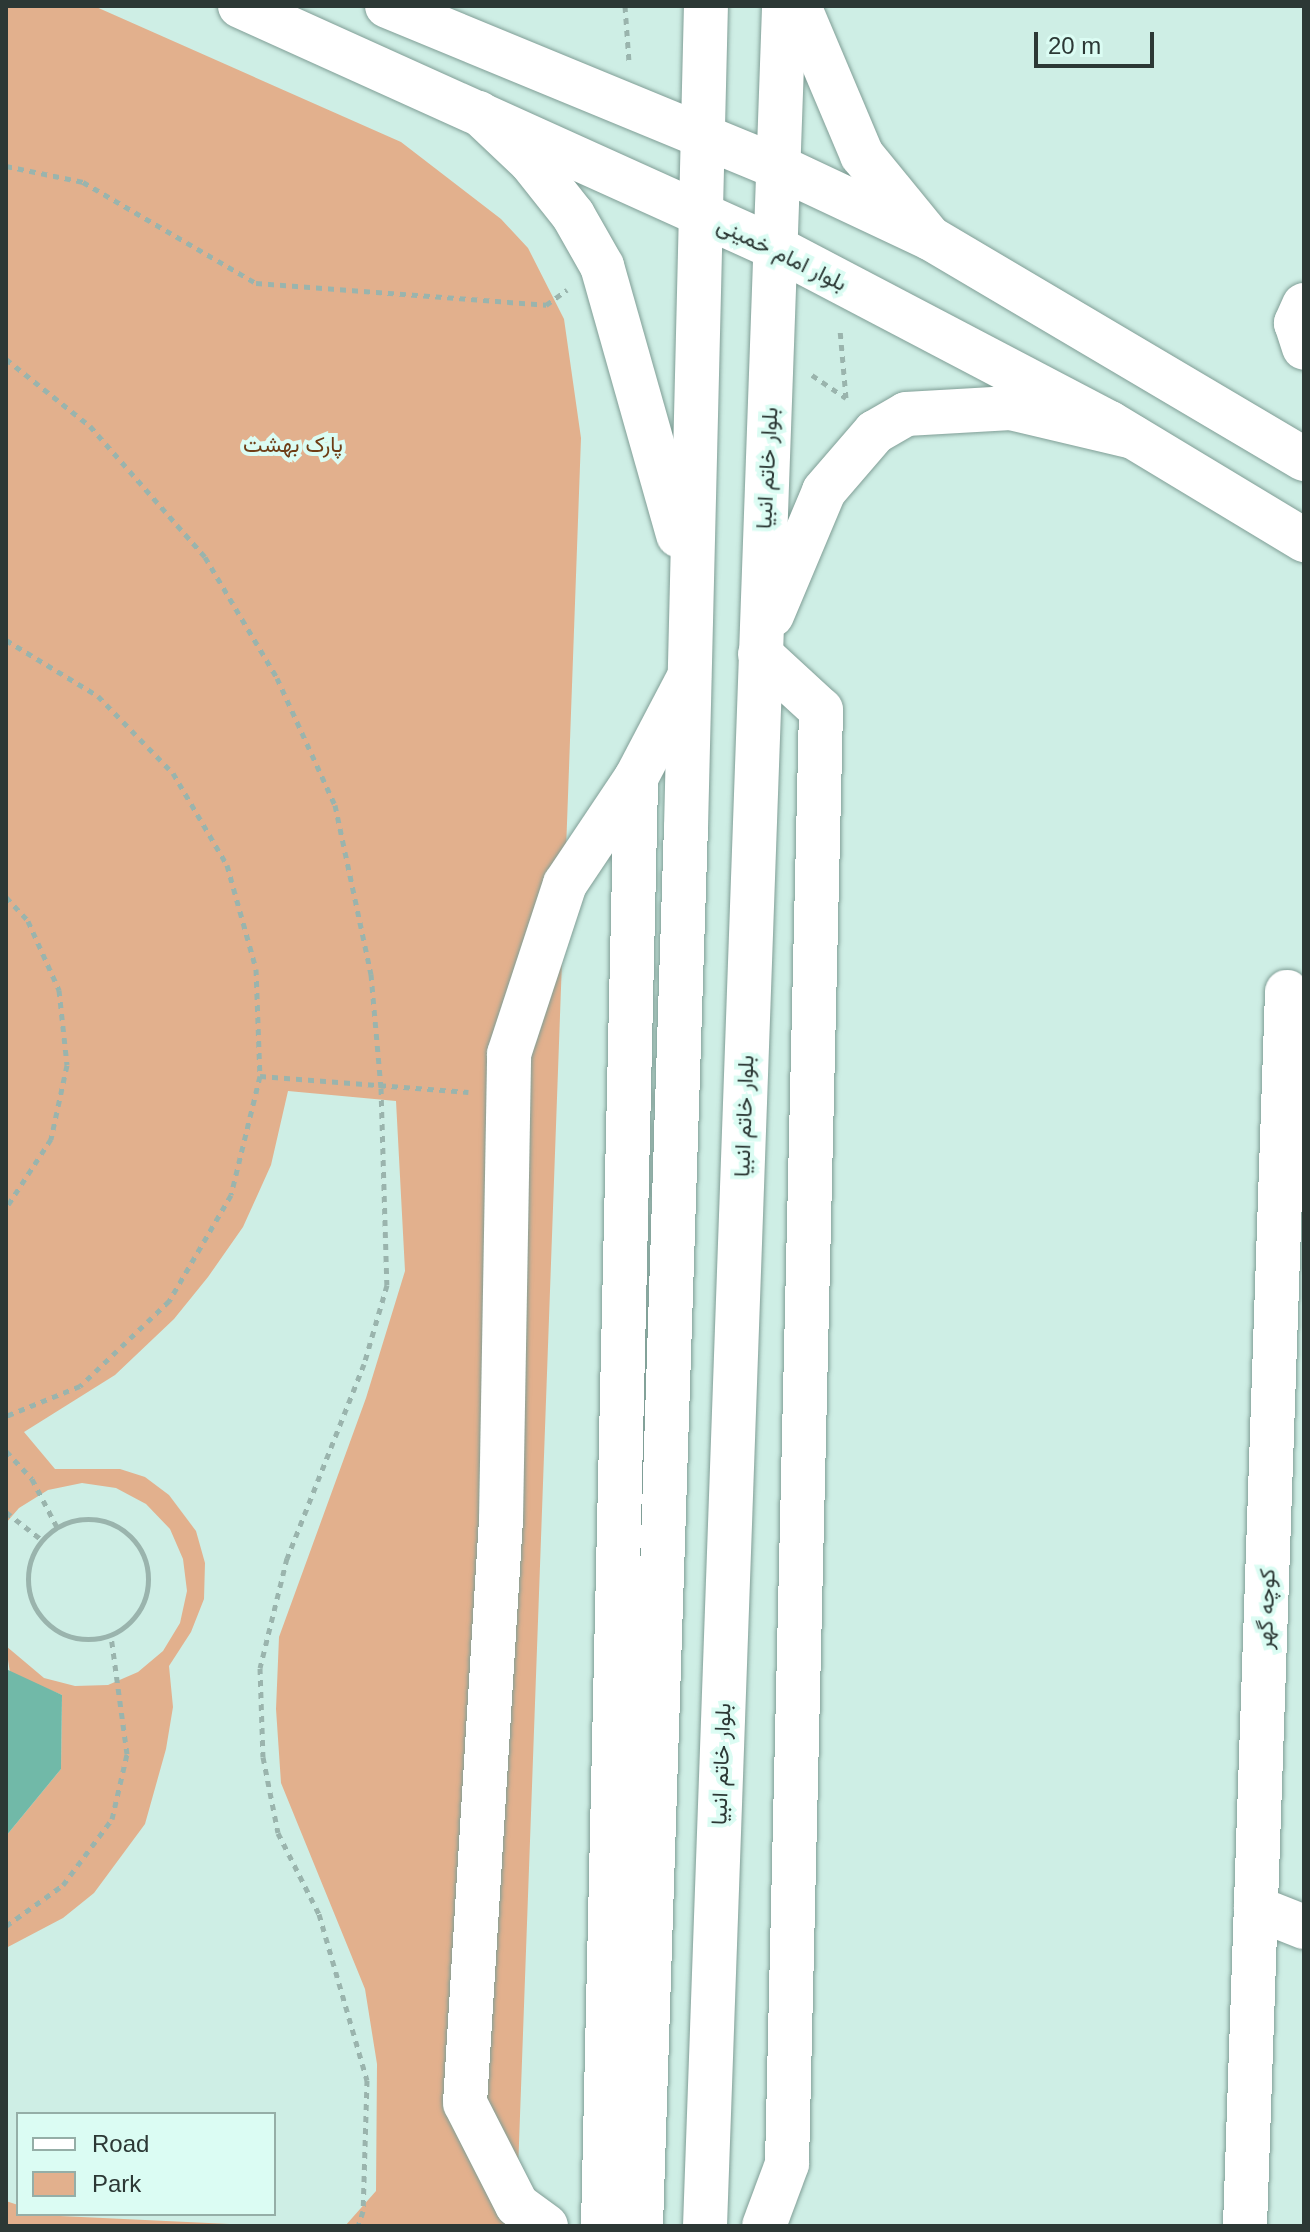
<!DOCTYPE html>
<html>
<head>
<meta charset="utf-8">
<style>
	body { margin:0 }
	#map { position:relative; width:1310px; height:2232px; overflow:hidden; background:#ceeee5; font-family:Helvetica,Vazirmatn,sans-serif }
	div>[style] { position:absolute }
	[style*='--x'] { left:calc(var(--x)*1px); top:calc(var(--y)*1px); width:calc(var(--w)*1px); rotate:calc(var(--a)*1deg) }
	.green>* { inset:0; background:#e2b08d }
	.water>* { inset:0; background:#71b9a8 }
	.path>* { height:5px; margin-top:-2.5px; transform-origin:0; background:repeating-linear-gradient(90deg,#9ab4ad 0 6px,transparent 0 12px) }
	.path>.ring { margin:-2.5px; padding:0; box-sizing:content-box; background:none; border:5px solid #9ab4ad; border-radius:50% }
	.roads { filter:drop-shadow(0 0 2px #809e96) drop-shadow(0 0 2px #809e96) }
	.minor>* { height:44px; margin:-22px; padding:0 22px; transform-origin:22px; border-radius:22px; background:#fff }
	.major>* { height:44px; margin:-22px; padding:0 22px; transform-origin:22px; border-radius:22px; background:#fff }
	span { translate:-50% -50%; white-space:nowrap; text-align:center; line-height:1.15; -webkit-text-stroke:8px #dbfcf3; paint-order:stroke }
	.street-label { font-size:22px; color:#2c3835 }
	.park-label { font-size:22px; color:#6d3d15 }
	.frame { position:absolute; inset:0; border:8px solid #2c3835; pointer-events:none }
	.legend { position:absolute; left:16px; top:2112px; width:260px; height:104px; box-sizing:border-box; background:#dbfcf3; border:2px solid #95aea7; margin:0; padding:10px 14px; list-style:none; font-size:24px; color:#2c3835 }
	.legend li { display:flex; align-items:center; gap:16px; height:40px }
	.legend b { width:40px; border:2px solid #95aea7 }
	.scale { position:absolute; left:1034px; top:32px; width:120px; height:36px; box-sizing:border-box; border:4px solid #2c3835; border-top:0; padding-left:10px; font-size:24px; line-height:28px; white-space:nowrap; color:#2c3835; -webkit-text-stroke:6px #dbfcf3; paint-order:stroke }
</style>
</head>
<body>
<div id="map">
	<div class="green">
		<div style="clip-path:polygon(6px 6px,94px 6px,401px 142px,501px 219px,528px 248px,564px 319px,581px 438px,516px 2226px,345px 2226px,376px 2191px,377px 2064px,365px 1989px,281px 1783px,276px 1709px,279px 1637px,366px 1398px,405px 1271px,396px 1101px,288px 1091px,271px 1165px,243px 1227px,208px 1277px,174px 1319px,115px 1375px,24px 1432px,55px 1469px,120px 1469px,145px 1477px,169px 1495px,196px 1531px,205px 1563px,204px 1599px,191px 1632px,169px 1666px,173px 1707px,166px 1749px,145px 1824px,94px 1893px,63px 1918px,6px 1948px,6px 1836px,61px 1769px,62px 1695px,10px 1673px,6px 1646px,44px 1678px,75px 1686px,108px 1685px,138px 1672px,163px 1651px,180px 1623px,187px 1591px,183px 1559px,170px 1529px,146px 1504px,116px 1488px,82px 1483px,48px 1490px,19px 1508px,6px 1523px)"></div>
		<div style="clip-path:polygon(6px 2201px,18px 2205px,18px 2214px,274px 2226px,6px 2226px)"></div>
	</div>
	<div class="water">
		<div style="clip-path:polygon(6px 1669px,62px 1695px,61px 1769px,6px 1836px)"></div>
	</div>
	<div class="path">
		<div style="--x:625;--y:6;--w:56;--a:85.9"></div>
		<div style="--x:6;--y:166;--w:79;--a:11.7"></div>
		<div style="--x:83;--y:182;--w:200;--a:30.3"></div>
		<div style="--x:256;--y:283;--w:291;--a:4.3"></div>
		<div style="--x:546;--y:305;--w:26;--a:-36"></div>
		<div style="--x:6;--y:359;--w:107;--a:38.6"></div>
		<div style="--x:90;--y:426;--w:174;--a:48.7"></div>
		<div style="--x:205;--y:557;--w:141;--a:59.2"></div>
		<div style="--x:277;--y:678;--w:140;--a:65.5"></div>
		<div style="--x:335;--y:805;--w:173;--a:78"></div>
		<div style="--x:371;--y:974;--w:114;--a:85"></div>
		<div style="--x:381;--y:1088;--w:197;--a:88.3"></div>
		<div style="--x:387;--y:1285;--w:82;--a:106.2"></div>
		<div style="--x:364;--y:1364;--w:209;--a:111.6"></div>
		<div style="--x:287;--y:1558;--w:113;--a:103.8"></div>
		<div style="--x:260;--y:1668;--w:89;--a:88.1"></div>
		<div style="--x:263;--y:1757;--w:77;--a:78.8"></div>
		<div style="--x:278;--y:1833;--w:91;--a:63.2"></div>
		<div style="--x:319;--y:1914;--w:173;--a:73.9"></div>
		<div style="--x:367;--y:2080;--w:131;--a:91.7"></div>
		<div style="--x:363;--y:2211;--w:16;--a:108"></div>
		<div style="--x:812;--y:375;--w:41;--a:34.1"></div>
		<div style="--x:846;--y:398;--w:69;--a:-95"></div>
		<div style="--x:6;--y:640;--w:108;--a:31.3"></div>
		<div style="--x:98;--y:696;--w:107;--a:45.8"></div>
		<div style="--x:173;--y:773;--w:107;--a:59.6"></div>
		<div style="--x:227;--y:865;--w:108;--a:74.4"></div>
		<div style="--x:256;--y:969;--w:107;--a:87.9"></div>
		<div style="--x:260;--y:1076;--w:122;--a:103.7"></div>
		<div style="--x:231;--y:1195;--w:123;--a:120.3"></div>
		<div style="--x:169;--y:1301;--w:123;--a:136.3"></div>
		<div style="--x:80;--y:1386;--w:80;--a:157.9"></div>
		<div style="--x:6;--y:897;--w:33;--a:47"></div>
		<div style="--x:28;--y:921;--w:76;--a:65.8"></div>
		<div style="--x:59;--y:990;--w:75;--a:83.9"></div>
		<div style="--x:67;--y:1065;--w:76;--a:102.2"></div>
		<div style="--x:51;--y:1139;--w:82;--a:123.1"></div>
		<div style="--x:260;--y:1076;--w:209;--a:4.4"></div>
		<div style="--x:6;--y:1451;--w:38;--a:47"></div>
		<div style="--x:32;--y:1479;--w:54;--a:62.5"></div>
		<div style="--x:6;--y:1512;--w:46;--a:37.9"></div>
		<div class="ring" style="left:28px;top:1519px;width:115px;height:115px"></div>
		<div style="--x:6;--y:1926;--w:70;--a:-35.7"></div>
		<div style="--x:63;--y:1885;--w:82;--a:-53.4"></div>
		<div style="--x:112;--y:1819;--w:67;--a:-77"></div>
		<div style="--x:127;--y:1754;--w:120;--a:-97.7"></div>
	</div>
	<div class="roads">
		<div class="minor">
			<div style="--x:240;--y:6;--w:590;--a:24.31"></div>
			<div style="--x:778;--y:249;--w:375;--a:27.7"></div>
			<div style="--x:1110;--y:423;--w:227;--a:31.1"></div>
			<div style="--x:387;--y:6;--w:426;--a:22.4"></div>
			<div style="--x:781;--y:168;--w:165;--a:25.2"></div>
			<div style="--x:930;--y:238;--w:434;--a:30.6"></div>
			<div style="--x:1304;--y:305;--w:20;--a:114"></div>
			<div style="--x:1296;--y:323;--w:26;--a:72"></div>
			<div style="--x:760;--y:654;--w:83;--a:42.6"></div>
			<div style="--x:821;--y:710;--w:1454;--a:91.34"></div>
			<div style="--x:787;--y:2164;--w:66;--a:110.4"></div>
			<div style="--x:1256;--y:1908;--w:52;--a:21.6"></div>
			<div style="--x:546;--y:2226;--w:36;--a:-144"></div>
			<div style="--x:517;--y:2205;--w:114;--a:-117"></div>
			<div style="--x:465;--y:2103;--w:584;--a:-86.47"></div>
			<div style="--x:501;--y:1520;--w:466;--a:-89"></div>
			<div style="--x:509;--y:1054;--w:179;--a:-71.8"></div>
			<div style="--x:565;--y:884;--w:128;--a:-56.2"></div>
			<div style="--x:603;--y:2226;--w:1448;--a:-88.69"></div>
			<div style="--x:636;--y:778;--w:114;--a:-62.3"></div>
			<div style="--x:1245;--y:2226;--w:1235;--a:-88.05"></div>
		</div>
		<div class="major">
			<div style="--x:799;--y:6;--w:162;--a:67.1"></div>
			<div style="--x:862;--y:155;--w:107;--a:50.7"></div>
			<div style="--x:479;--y:113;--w:71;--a:43.3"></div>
			<div style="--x:531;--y:162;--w:68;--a:51.6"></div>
			<div style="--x:573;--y:215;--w:59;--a:60.4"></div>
			<div style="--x:602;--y:266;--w:280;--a:74.2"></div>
			<div style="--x:772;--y:615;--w:134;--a:-67.2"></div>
			<div style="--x:824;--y:491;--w:78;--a:-49.2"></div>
			<div style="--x:875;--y:432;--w:36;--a:-30"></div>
			<div style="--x:906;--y:414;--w:105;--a:-3.3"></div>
			<div style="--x:1011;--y:408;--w:125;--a:13.4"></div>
			<div style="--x:641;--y:2226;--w:1399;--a:-88.16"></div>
			<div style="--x:686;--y:828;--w:822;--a:-88.61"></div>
			<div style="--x:705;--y:2226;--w:2221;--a:-87.96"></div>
		</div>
	</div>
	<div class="street-label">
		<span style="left:782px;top:254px;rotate:26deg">بلوار امام خمینی</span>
		<span style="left:767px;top:468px;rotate:-87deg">بلوار خاتم انبیا</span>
		<span style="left:744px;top:1116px;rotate:-88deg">بلوار خاتم انبیا</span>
		<span style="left:1266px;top:1609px;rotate:-88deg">کوچه گهر</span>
		<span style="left:721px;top:1764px;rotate:-88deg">بلوار خاتم انبیا</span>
	</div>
	<div class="park-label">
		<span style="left:293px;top:445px">پارک بهشت</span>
	</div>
	<div class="frame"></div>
	<ul class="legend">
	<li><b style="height:10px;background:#fff"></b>Road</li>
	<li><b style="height:22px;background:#e2b08d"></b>Park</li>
	</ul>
	<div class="scale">20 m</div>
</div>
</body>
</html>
